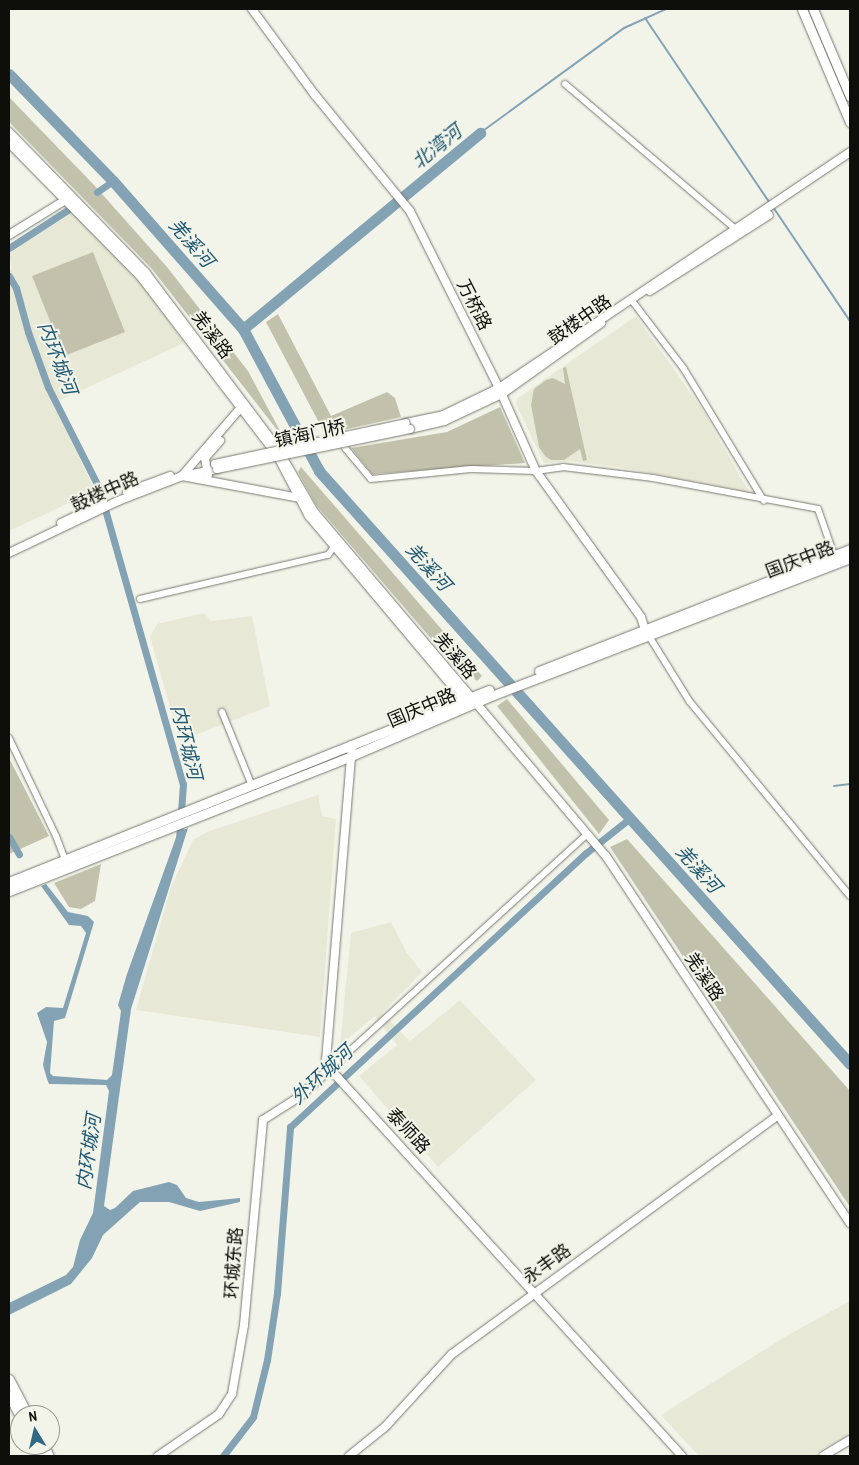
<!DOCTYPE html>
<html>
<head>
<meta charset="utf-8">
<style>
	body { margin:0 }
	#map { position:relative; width:859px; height:1465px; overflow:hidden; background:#f3f4e9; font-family:"Archivo Narrow","Noto Sans SC",sans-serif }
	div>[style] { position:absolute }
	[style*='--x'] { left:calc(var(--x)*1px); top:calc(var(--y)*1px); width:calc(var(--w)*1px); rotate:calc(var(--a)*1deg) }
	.built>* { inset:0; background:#e8e8d6 }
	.green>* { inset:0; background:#c2c2ac }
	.water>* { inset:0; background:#83a3b5 }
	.stream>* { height:2px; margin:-1px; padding:0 1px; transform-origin:1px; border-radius:1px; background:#83a3b5 }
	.canal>* { height:7px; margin:-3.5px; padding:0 3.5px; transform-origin:3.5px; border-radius:3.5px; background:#83a3b5 }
	.river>* { height:11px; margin:-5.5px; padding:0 5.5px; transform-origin:5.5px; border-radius:5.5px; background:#83a3b5 }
	.roads { filter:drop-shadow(0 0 1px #78786f) drop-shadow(0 0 1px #78786f) }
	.minor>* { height:6px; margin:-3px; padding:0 3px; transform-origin:3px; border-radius:3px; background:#fff }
	.tertiary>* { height:8px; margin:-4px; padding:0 4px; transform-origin:4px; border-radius:4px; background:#fff }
	.secondary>* { height:9px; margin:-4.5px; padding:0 4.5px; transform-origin:4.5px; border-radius:4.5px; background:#fff }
	.bridges { filter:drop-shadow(0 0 1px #78786f) drop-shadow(0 0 1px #78786f) }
	.tertiary-bridge>* { height:8px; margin:-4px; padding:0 4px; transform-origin:4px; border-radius:4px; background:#fff }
	span { translate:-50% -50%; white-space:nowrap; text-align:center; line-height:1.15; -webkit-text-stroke:4px #f3f4e9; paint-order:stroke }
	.street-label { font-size:18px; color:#0e0e0a }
	.water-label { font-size:19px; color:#1f5873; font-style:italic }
	.frame { position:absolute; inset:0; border:10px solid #0e0e0a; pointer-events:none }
	.north { position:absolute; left:10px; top:1405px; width:50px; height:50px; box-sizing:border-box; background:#f3f4e9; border:1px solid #979890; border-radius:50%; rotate:351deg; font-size:14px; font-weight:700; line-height:20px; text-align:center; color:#0e0e0a }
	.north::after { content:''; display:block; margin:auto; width:18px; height:22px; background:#326884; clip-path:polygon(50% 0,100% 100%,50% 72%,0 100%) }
</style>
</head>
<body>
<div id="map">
	<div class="built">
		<div style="clip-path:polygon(73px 210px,142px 282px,184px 343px,54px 403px,95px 491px,9px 531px,9px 271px,12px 269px,9px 254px)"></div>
		<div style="clip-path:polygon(636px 316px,702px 409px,749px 492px,623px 468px,570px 461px,544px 463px,516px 404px,518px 398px)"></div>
		<div style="clip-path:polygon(204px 613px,211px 621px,252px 616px,270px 706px,180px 741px,150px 637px,157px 624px)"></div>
		<div style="clip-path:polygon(318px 795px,322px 816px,336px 819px,320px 1037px,136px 1010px,171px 887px,193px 840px,207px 832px)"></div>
		<div style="clip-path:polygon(391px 922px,407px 953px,422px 972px,382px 1013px,410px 1041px,460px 1000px,536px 1080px,438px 1167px,359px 1076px,397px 1045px,375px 1016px,340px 1045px,351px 933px)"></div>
		<div style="clip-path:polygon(850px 1301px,850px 1434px,816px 1453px,818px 1456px,699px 1456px,661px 1415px,788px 1335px)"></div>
	</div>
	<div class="green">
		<div style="clip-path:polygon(9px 97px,94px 185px,167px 267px,248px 371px,285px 440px,152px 269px,9px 122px)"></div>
		<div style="clip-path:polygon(93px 252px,125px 332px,64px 356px,32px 276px)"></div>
		<div style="clip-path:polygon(278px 314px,331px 416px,387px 392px,395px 398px,401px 417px,325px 434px,266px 322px)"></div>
		<div style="clip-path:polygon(566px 367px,587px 460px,583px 461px,580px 449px,564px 460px,551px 460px,545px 456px,539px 447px,531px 405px,534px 389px,546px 380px,553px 378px,565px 384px,563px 368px)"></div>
		<div style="clip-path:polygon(500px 407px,525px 463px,372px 474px,351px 448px,447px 432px)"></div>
		<div style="clip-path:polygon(301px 467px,482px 676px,477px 681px,441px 650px,316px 505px,298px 472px)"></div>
		<div style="clip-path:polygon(507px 699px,609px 820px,599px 834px,497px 706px)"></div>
		<div style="clip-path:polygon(9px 758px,49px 836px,9px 854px)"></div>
		<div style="clip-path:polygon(627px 839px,850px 1091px,850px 1207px,610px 847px)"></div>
		<div style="clip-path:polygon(101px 864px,95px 901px,81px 909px,69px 907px,54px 883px)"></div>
	</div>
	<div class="water">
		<div style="clip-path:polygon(188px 828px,131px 1009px,104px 1206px,110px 1210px,115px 1208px,133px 1191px,169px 1182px,177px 1185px,186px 1198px,199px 1202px,240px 1198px,240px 1202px,200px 1211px,169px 1202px,140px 1202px,103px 1235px,92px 1258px,71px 1284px,9px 1315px,9px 1303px,66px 1275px,73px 1267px,80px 1240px,93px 1213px,109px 1091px,106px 1085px,49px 1084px,47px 1079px,43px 1065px,47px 1042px,37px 1013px,46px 1007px,63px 1008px,86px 933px,81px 926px,69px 925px,41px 886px,46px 884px,68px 912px,88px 916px,94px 922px,65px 1018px,54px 1021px,50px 1073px,53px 1076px,107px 1080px,112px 1075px,121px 1011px,118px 1005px,127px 974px,178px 832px)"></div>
	</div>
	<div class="stream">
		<div style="--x:645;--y:18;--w:223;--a:56"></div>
		<div style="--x:480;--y:133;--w:178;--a:-36.1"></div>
		<div style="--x:624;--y:28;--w:46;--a:-24.3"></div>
		<div style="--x:773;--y:207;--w:138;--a:56"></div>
		<div style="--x:834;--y:786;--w:16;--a:-7"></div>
	</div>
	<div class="canal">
		<div style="--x:97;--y:192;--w:19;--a:-35"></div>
		<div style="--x:9;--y:248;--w:72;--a:-33"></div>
		<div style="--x:9;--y:276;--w:14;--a:60"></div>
		<div style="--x:16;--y:288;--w:46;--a:74.7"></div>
		<div style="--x:28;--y:332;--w:59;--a:70"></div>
		<div style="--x:48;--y:387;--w:113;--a:63.2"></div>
		<div style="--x:99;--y:488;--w:308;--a:74.2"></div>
		<div style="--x:183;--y:784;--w:55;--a:94.2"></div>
		<div style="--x:9;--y:837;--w:20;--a:60"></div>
		<div style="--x:223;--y:1456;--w:49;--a:-52.4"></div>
		<div style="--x:253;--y:1417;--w:59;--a:-76.2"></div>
		<div style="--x:267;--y:1360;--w:68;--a:-81.5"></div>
		<div style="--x:277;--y:1293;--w:167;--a:-85.5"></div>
		<div style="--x:290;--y:1127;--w:403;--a:-42.8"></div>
		<div style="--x:586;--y:853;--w:56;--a:-38.5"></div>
	</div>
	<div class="river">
		<div style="--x:9;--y:74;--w:149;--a:45.8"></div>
		<div style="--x:113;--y:181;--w:197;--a:48.7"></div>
		<div style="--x:243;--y:329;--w:161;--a:61.8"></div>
		<div style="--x:319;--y:471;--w:796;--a:48.16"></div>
		<div style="--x:243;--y:329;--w:308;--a:-39.6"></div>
	</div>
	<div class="roads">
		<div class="minor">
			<div style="--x:565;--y:84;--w:227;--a:40.4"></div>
			<div style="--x:633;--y:302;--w:84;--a:52.7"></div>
			<div style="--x:684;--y:369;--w:154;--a:58.8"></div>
			<div style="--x:345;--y:448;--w:40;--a:50"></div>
			<div style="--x:371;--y:479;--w:100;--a:-5.7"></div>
			<div style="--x:471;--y:469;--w:65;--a:1.8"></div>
			<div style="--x:536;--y:471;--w:27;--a:-8"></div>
			<div style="--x:563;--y:467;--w:91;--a:7"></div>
			<div style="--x:653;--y:478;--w:168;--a:10.6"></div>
			<div style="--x:818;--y:509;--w:49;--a:70.8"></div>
			<div style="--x:140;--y:599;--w:193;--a:-13.2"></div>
			<div style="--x:328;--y:555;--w:14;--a:-54"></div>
			<div style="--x:647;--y:633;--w:81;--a:58.1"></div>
			<div style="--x:690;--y:702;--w:251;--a:50.5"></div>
			<div style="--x:222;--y:712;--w:80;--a:67.9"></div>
			<div style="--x:9;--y:738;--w:109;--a:64.4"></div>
			<div style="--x:56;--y:836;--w:26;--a:69"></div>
			<div style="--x:330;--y:1069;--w:348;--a:-42.4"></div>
		</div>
		<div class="tertiary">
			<div style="--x:252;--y:9;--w:107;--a:53.8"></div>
			<div style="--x:315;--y:95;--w:150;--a:50.7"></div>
			<div style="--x:410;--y:211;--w:198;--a:63.3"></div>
			<div style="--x:499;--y:388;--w:91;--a:66"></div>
			<div style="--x:536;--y:471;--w:180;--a:54.3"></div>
			<div style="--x:641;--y:617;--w:14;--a:73"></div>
			<div style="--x:9;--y:132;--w:197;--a:45.8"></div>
			<div style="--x:146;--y:273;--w:216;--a:53.1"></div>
			<div style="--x:276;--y:446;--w:76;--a:60.1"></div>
			<div style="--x:314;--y:512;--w:451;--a:49.7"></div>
			<div style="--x:606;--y:856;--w:441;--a:56.4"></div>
			<div style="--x:9;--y:143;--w:188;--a:45.4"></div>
			<div style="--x:141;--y:277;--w:213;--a:52.6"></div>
			<div style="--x:9;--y:235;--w:68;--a:-31.8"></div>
			<div style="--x:650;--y:291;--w:141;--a:-32.6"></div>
			<div style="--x:243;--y:405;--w:94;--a:130.7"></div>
			<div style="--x:182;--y:476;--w:119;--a:10.6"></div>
			<div style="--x:406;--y:423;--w:38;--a:-12"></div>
			<div style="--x:443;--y:415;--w:62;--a:-25.7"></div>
			<div style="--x:499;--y:388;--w:423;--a:-33.9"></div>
			<div style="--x:410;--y:429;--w:35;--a:-13"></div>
			<div style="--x:444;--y:421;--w:64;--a:-25"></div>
			<div style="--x:502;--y:394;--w:122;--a:-35.6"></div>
			<div style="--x:278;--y:457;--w:67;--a:62.3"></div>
			<div style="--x:309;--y:516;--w:247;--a:49.9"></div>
			<div style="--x:208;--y:475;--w:17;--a:-100"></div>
			<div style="--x:205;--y:458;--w:23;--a:-49"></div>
			<div style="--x:127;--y:492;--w:46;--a:-20.4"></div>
			<div style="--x:61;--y:523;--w:47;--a:-25.5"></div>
			<div style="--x:9;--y:553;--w:121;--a:-25.5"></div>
			<div style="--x:118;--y:501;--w:69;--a:-21.3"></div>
			<div style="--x:182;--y:476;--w:36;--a:-11"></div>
			<div style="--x:352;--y:745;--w:315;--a:94.7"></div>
			<div style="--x:326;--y:1059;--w:11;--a:68"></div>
			<div style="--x:330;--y:1069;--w:523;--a:47.71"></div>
			<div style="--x:158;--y:1456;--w:74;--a:-34.5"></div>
			<div style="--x:219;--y:1414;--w:24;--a:-57"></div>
			<div style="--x:232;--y:1394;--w:70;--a:-80.1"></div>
			<div style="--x:244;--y:1325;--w:206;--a:-84.7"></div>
			<div style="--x:263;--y:1120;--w:43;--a:-32.6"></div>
			<div style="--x:299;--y:1097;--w:42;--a:-42.1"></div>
			<div style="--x:349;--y:1456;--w:46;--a:-38.9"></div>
			<div style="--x:385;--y:1427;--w:99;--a:-47.5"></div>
			<div style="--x:452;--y:1354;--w:404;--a:-36.2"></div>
			<div style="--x:823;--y:1456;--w:31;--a:-31"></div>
		</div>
		<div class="secondary">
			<div style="--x:802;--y:9;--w:123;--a:67"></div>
			<div style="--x:813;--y:9;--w:95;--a:67"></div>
			<div style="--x:539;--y:671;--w:334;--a:-21.4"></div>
			<div style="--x:9;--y:882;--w:517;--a:-21.8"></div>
			<div style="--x:9;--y:891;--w:368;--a:-21.5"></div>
			<div style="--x:351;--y:756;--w:152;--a:-23.2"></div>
			<div style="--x:491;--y:696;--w:385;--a:-21"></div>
			<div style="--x:9;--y:1379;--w:41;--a:62.2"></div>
			<div style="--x:9;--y:1395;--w:25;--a:63"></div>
			<div style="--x:35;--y:1445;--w:13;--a:61"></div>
			<div style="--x:44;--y:1445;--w:12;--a:66"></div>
		</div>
	</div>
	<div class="bridges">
		<div class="tertiary-bridge">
			<div style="--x:215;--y:464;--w:195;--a:-12.1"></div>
			<div style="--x:217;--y:469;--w:197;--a:-11.7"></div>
		</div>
	</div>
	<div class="street-label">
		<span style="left:474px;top:305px;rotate:63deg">万桥路</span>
		<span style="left:580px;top:320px;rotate:-35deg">鼓楼中路</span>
		<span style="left:212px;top:335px;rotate:53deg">羌溪路</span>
		<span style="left:310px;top:434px;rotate:-12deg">镇海门桥</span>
		<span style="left:105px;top:492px;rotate:-24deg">鼓楼中路</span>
		<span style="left:800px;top:560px;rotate:-21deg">国庆中路</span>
		<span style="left:455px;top:656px;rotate:50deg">羌溪路</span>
		<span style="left:422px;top:708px;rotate:-23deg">国庆中路</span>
		<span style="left:704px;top:977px;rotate:56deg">羌溪路</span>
		<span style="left:408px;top:1131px;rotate:47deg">泰师路</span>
		<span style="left:234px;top:1263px;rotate:-86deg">环城东路</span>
		<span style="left:547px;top:1264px;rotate:-36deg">永丰路</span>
	</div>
	<div class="water-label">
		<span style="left:437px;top:147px;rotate:-39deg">北湾河</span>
		<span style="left:191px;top:243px;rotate:49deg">羌溪河</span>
		<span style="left:57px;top:358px;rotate:69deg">内环城河</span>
		<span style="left:428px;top:567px;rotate:48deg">羌溪河</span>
		<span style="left:186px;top:742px;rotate:76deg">内环城河</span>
		<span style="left:698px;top:869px;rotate:48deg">羌溪河</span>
		<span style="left:322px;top:1075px;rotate:-43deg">外环城河</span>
		<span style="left:89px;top:1152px;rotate:-82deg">内环城河</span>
	</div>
	<div class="frame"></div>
	<div class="north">N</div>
</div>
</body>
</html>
